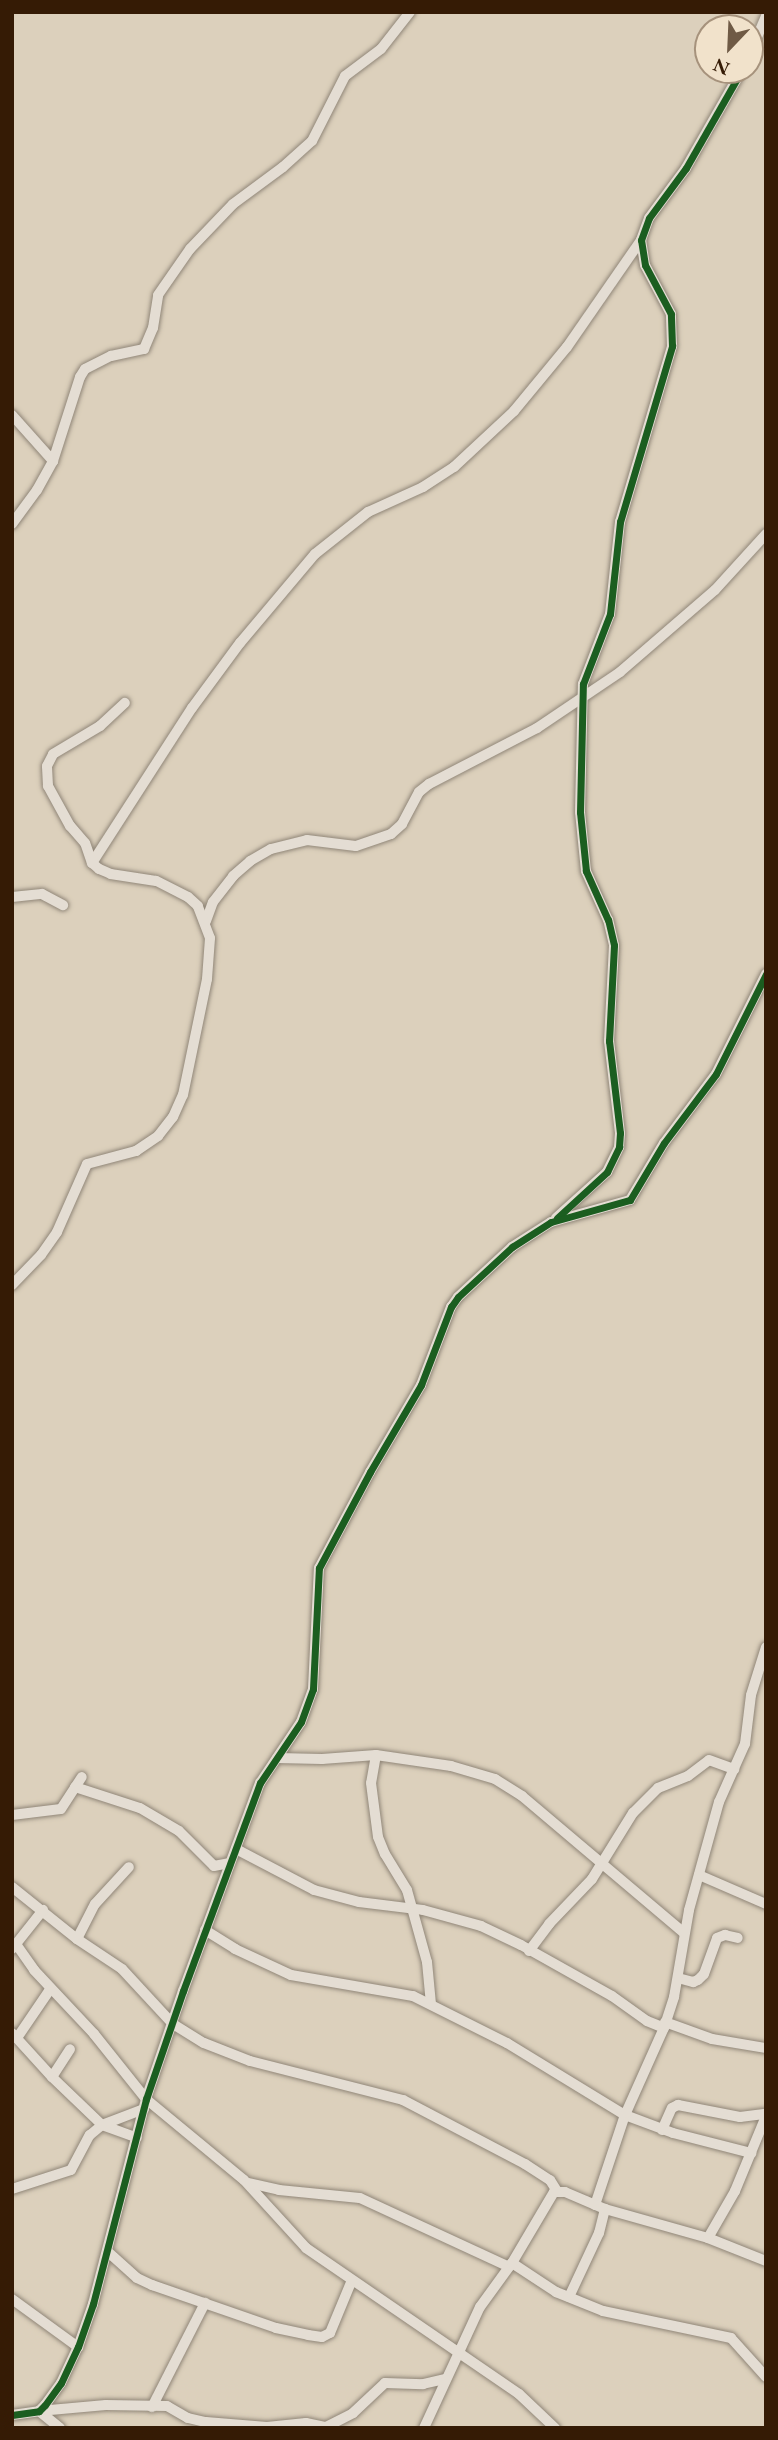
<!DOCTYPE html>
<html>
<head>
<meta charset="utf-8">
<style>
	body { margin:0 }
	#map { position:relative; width:778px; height:2440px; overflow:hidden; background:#dcd0bc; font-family:"EB Garamond",serif }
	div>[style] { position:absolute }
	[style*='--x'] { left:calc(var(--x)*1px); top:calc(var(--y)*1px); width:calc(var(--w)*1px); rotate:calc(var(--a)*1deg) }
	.roads { filter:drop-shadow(0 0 2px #908678) drop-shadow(0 0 2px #908678) }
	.minor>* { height:10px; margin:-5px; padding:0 5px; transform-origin:5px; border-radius:5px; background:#e4ddd3 }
	.cycleway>* { height:7px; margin:-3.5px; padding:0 3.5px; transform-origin:3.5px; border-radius:3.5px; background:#1b5e20 }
	span { translate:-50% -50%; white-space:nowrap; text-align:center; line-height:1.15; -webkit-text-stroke:5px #f1e2cb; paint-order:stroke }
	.frame { position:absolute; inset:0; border:14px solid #351b05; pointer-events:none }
	.north { position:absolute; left:694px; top:14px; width:70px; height:70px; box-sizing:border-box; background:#f1e2cb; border:2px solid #a6927c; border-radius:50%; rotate:203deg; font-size:19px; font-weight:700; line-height:28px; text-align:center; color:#351b05 }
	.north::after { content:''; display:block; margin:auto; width:24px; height:32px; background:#6f5a45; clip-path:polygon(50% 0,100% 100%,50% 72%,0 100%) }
</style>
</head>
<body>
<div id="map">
	<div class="roads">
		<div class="minor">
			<div style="--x:750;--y:54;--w:41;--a:-67.2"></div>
			<div style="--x:12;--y:415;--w:62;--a:48.3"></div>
			<div style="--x:12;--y:524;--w:42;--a:-53.7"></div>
			<div style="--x:37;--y:490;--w:33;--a:-61"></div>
			<div style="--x:53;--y:461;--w:88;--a:-72.2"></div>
			<div style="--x:80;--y:377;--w:9;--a:-58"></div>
			<div style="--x:85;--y:369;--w:29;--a:-27"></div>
			<div style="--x:111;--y:356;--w:34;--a:-12"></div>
			<div style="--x:144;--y:349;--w:23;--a:-67"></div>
			<div style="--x:153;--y:328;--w:33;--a:-81"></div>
			<div style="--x:158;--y:295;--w:56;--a:-55.2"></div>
			<div style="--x:190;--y:249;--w:62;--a:-46.3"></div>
			<div style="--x:233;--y:204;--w:62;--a:-36.5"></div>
			<div style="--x:283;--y:167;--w:39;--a:-42"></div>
			<div style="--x:312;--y:141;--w:73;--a:-63.1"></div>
			<div style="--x:345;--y:76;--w:45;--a:-36.9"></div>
			<div style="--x:381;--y:49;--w:47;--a:-51.9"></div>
			<div style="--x:92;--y:863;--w:184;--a:-57.2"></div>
			<div style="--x:192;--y:708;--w:81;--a:-53.6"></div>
			<div style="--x:240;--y:643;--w:116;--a:-49.9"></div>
			<div style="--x:315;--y:554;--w:68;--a:-38.4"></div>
			<div style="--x:368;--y:512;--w:60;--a:-24.4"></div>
			<div style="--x:423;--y:487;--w:37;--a:-33"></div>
			<div style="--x:454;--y:467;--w:82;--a:-43"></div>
			<div style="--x:514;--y:411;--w:83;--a:-50.4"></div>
			<div style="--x:567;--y:347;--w:130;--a:-55.3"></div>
			<div style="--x:12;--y:897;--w:30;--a:-6"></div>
			<div style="--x:42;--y:894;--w:24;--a:28"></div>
			<div style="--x:206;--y:921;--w:20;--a:-70"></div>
			<div style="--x:213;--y:902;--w:33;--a:-52"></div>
			<div style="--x:233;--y:876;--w:23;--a:-41"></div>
			<div style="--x:250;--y:861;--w:24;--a:-30"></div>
			<div style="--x:271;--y:849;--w:37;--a:-14"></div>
			<div style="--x:307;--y:840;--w:49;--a:7"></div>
			<div style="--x:356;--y:846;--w:37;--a:-19"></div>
			<div style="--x:391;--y:834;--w:15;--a:-42"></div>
			<div style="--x:402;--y:824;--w:36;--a:-62"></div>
			<div style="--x:419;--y:792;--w:13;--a:-39"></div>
			<div style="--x:429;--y:784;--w:122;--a:-27.4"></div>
			<div style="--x:537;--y:728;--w:100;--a:-34"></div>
			<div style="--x:620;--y:672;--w:125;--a:-40.8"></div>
			<div style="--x:715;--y:590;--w:76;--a:-47.7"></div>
			<div style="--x:556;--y:1218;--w:69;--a:-42"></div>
			<div style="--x:607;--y:1172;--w:28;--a:-64"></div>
			<div style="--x:619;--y:1147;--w:14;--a:-86"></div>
			<div style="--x:620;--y:1133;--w:93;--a:-96.8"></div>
			<div style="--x:609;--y:1041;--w:96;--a:-87"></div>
			<div style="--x:614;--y:945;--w:26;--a:-103"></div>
			<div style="--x:608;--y:920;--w:54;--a:-114.2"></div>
			<div style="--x:586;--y:871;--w:59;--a:-95.8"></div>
			<div style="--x:580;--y:812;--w:128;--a:-88.7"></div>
			<div style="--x:583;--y:684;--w:75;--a:-68.9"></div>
			<div style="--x:610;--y:614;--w:93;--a:-83.8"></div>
			<div style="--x:620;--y:522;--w:184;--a:-73.5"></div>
			<div style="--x:672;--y:346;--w:32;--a:-92"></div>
			<div style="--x:671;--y:314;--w:55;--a:-118"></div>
			<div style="--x:645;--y:265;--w:25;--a:-99"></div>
			<div style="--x:641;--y:240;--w:23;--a:-70"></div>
			<div style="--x:649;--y:218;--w:62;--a:-53.5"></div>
			<div style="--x:686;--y:168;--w:113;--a:-60.3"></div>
			<div style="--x:12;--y:1285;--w:42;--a:-46"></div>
			<div style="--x:41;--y:1255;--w:28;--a:-55"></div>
			<div style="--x:57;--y:1232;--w:74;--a:-66.2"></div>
			<div style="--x:87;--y:1164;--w:51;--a:-14.9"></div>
			<div style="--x:136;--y:1151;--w:27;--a:-34"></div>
			<div style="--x:158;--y:1136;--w:24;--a:-52"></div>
			<div style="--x:173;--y:1117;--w:24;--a:-66"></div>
			<div style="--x:183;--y:1095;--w:118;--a:-78.3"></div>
			<div style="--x:207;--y:979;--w:41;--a:-85.8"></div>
			<div style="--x:210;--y:938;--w:34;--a:-111"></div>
			<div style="--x:198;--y:906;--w:13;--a:-138"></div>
			<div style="--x:188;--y:897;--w:36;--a:-153"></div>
			<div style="--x:156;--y:881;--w:46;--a:-171.2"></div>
			<div style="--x:111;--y:874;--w:13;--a:-157"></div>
			<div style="--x:99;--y:869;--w:9;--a:-139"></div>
			<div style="--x:92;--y:863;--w:21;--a:-109"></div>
			<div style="--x:85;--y:843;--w:23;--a:-131"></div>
			<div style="--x:70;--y:826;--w:46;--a:-118.8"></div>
			<div style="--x:48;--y:786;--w:20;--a:-93"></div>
			<div style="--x:47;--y:766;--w:13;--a:-63"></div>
			<div style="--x:53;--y:754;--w:55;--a:-30.8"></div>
			<div style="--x:100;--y:726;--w:34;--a:-43"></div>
			<div style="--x:376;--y:1755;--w:28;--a:100"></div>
			<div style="--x:371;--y:1783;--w:54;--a:82.6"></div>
			<div style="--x:378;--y:1837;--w:18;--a:68"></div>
			<div style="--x:385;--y:1854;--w:42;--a:58.6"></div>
			<div style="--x:407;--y:1890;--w:75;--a:74.5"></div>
			<div style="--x:427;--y:1962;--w:42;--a:84.6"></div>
			<div style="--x:277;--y:1758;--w:45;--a:1.3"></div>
			<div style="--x:322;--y:1759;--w:54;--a:-4.2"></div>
			<div style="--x:376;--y:1755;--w:76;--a:8.3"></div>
			<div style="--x:451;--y:1766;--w:46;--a:16.5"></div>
			<div style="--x:495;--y:1779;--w:32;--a:32"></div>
			<div style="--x:522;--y:1796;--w:212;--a:40.2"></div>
			<div style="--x:75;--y:1787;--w:68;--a:17.9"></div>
			<div style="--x:140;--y:1808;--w:45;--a:30.5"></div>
			<div style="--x:179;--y:1831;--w:49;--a:45"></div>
			<div style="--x:214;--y:1866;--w:15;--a:-11"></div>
			<div style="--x:12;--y:1815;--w:49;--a:-7"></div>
			<div style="--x:61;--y:1809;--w:38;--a:-57"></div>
			<div style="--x:236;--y:1849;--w:88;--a:27.7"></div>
			<div style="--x:314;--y:1890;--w:47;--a:14.9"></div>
			<div style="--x:359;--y:1902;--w:64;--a:7.1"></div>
			<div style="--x:423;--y:1910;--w:60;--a:15.4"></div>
			<div style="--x:481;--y:1926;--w:44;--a:25.4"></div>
			<div style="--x:521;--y:1945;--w:104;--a:29.3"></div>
			<div style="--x:612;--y:1996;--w:43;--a:35.5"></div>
			<div style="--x:647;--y:2021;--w:18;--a:22"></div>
			<div style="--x:699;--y:1875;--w:73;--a:23.4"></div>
			<div style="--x:12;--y:1887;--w:83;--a:38.7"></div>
			<div style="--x:77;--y:1939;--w:54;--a:33.7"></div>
			<div style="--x:122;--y:1969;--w:75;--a:47.2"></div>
			<div style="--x:173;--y:2024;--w:36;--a:32"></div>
			<div style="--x:204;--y:2043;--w:49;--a:21.4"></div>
			<div style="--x:250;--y:2061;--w:158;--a:14.3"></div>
			<div style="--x:403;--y:2100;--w:138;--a:27.7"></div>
			<div style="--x:525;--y:2164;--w:30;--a:33"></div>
			<div style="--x:550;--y:2180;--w:13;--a:58"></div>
			<div style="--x:205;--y:1930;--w:36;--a:32"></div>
			<div style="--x:235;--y:1949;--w:62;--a:24.9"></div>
			<div style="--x:291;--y:1975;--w:124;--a:9.8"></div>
			<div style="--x:413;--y:1996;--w:105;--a:26.6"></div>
			<div style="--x:507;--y:2043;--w:138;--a:31.4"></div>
			<div style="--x:625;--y:2115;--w:51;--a:20.6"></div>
			<div style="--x:673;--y:2133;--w:81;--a:14.4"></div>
			<div style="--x:77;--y:1939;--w:39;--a:-63"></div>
			<div style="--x:95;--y:1904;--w:50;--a:-47.4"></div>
			<div style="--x:16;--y:1944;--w:32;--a:55"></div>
			<div style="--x:34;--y:1970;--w:88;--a:46.8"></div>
			<div style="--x:94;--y:2034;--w:83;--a:51.3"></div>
			<div style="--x:146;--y:2099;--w:127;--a:39.6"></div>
			<div style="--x:244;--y:2180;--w:92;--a:47.6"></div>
			<div style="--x:306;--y:2248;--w:258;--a:34.4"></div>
			<div style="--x:519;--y:2394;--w:50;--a:43.4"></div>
			<div style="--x:12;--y:1949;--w:50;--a:-51.5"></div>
			<div style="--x:529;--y:1951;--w:34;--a:-53"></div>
			<div style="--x:549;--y:1924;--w:62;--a:-46.3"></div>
			<div style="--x:592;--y:1879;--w:78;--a:-58.2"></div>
			<div style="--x:633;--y:1813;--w:35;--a:-45"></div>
			<div style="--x:658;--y:1788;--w:32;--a:-22"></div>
			<div style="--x:688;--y:1776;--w:26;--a:-37"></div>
			<div style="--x:709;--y:1760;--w:27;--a:20"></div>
			<div style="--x:678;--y:1978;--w:16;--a:15"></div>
			<div style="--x:693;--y:1982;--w:5;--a:-22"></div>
			<div style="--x:698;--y:1980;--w:8;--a:-45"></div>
			<div style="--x:704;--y:1974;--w:38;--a:-70"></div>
			<div style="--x:717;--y:1938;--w:9;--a:-21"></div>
			<div style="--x:725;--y:1935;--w:13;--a:13"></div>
			<div style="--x:665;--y:2022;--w:50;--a:19.9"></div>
			<div style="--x:712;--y:2039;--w:55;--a:9.5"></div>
			<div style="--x:12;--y:2033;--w:59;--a:47.7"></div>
			<div style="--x:52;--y:2077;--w:69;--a:43.8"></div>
			<div style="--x:102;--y:2125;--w:37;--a:20"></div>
			<div style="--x:17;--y:2038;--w:60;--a:-55.8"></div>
			<div style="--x:52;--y:2077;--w:33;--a:-57"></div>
			<div style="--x:662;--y:2130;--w:24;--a:-66"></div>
			<div style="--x:672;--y:2108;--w:7;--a:-27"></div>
			<div style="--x:678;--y:2105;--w:63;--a:11"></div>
			<div style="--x:740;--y:2117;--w:26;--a:-7"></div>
			<div style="--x:249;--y:2183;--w:31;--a:13"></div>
			<div style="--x:279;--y:2190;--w:81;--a:5.6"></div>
			<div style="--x:360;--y:2198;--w:164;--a:24.8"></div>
			<div style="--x:12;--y:2189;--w:62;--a:-17.9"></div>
			<div style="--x:71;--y:2170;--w:40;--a:-62"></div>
			<div style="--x:90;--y:2135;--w:16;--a:-40"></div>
			<div style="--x:102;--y:2125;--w:45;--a:-20.9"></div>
			<div style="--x:595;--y:2205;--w:95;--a:-71.6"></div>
			<div style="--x:625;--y:2115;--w:95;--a:-65.9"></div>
			<div style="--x:664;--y:2028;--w:33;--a:-72"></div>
			<div style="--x:674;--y:1997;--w:88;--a:-80.2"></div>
			<div style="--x:689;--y:1910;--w:112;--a:-74.5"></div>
			<div style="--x:719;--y:1802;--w:64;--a:-65.9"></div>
			<div style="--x:745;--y:1744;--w:49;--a:-83"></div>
			<div style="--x:751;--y:1695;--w:50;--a:-72.6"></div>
			<div style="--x:708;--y:2238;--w:54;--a:-60.1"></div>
			<div style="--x:735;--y:2191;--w:81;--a:-67.5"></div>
			<div style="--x:107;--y:2251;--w:40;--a:42"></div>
			<div style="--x:137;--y:2278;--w:17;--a:25"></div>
			<div style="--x:152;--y:2285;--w:131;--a:19.1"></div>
			<div style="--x:276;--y:2328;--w:33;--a:12"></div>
			<div style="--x:308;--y:2335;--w:14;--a:8"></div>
			<div style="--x:322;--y:2337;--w:9;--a:-27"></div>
			<div style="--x:330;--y:2333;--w:57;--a:-67.5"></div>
			<div style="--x:512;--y:2263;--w:53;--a:33.4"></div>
			<div style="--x:556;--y:2292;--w:51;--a:22"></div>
			<div style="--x:603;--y:2311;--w:131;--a:11.9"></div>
			<div style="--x:731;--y:2338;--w:52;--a:48.1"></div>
			<div style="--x:569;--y:2297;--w:71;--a:-64.9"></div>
			<div style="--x:599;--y:2233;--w:25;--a:-76"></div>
			<div style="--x:12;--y:2299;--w:82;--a:36"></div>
			<div style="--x:152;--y:2407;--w:117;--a:-63"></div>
			<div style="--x:39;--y:2411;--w:67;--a:-5.1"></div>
			<div style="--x:106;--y:2405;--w:61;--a:0.9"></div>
			<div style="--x:167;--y:2406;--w:24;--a:30"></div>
			<div style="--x:188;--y:2418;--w:18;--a:13"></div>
			<div style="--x:206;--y:2422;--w:61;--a:4.7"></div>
			<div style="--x:267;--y:2427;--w:39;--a:-6"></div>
			<div style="--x:306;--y:2423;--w:24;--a:12"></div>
			<div style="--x:39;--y:2411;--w:27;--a:39"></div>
			<div style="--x:12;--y:2415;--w:27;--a:-8"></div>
			<div style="--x:39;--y:2411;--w:8;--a:-45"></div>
			<div style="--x:45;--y:2405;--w:27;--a:-54"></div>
			<div style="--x:61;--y:2383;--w:40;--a:-65"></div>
			<div style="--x:78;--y:2347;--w:46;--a:-70.8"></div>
			<div style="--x:93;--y:2304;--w:212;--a:-75.5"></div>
			<div style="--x:146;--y:2099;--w:114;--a:-71.1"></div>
			<div style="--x:183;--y:1991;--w:222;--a:-69.7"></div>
			<div style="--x:260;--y:1783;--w:73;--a:-56.1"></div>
			<div style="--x:301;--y:1722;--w:35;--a:-70"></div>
			<div style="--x:313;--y:1689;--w:121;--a:-87.2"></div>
			<div style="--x:319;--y:1568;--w:109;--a:-62"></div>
			<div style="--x:370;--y:1472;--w:101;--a:-59.6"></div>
			<div style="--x:421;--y:1385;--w:84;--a:-69"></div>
			<div style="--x:451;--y:1307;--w:12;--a:-55"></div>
			<div style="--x:458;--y:1297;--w:74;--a:-42.8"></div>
			<div style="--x:512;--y:1247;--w:46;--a:-32.7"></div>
			<div style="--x:551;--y:1222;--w:82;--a:-15.6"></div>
			<div style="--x:630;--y:1200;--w:66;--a:-59.2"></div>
			<div style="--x:664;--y:1143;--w:86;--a:-53"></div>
			<div style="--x:716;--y:1074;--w:112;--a:-63.4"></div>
			<div style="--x:326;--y:2427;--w:30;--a:-27"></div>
			<div style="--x:353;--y:2413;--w:44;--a:-43.2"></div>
			<div style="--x:385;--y:2383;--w:38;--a:2"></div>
			<div style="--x:423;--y:2384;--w:23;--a:-13"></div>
			<div style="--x:424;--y:2428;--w:133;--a:-65.2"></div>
			<div style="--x:480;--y:2307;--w:54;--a:-54"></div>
			<div style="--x:512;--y:2263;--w:82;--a:-59.4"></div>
			<div style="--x:554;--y:2192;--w:11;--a:0"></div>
			<div style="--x:565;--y:2192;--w:43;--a:23"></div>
			<div style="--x:605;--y:2209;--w:107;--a:15.7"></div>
			<div style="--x:708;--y:2238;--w:62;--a:21.6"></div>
		</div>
	</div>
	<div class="cycleway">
		<div style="--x:557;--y:1218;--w:68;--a:-42.6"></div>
		<div style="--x:607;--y:1172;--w:28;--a:-64"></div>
		<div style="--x:619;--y:1147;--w:14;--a:-86"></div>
		<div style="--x:620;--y:1133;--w:93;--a:-96.8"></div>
		<div style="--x:609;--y:1041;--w:96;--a:-87"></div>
		<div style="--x:614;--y:945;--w:26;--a:-103"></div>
		<div style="--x:608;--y:920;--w:54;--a:-114.2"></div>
		<div style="--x:586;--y:871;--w:59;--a:-95.8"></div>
		<div style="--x:580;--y:812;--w:128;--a:-88.7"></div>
		<div style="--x:583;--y:684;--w:75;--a:-68.9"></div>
		<div style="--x:610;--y:614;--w:93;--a:-83.8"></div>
		<div style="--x:620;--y:522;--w:184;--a:-73.5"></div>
		<div style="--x:672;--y:346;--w:32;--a:-92"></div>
		<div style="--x:671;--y:314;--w:55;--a:-118"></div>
		<div style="--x:645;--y:265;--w:25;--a:-99"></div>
		<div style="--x:641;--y:240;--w:23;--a:-70"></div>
		<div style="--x:649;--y:218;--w:62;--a:-53.5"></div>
		<div style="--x:686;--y:168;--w:113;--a:-60.3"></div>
		<div style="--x:12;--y:2415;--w:27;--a:-8"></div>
		<div style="--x:39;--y:2411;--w:8;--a:-45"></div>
		<div style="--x:45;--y:2405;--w:27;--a:-54"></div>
		<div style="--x:61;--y:2383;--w:40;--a:-65"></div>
		<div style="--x:78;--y:2347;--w:46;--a:-70.8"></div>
		<div style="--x:93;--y:2304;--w:212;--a:-75.5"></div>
		<div style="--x:146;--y:2099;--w:114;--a:-71.1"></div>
		<div style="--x:183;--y:1991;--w:222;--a:-69.7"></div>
		<div style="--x:260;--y:1783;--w:73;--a:-56.1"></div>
		<div style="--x:301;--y:1722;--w:35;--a:-70"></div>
		<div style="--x:313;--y:1689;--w:121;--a:-87.2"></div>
		<div style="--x:319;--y:1568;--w:109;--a:-62"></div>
		<div style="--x:370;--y:1472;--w:101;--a:-59.6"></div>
		<div style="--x:421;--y:1385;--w:84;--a:-69"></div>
		<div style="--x:451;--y:1307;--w:12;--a:-55"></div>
		<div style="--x:458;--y:1297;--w:74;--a:-42.8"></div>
		<div style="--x:512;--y:1247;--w:46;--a:-32.7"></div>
		<div style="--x:551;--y:1222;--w:82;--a:-15.6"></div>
		<div style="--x:630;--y:1200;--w:66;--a:-59.2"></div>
		<div style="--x:664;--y:1143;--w:86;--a:-53"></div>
		<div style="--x:716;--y:1074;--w:112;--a:-63.4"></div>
	</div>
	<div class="frame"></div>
	<div class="north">N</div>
</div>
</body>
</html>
